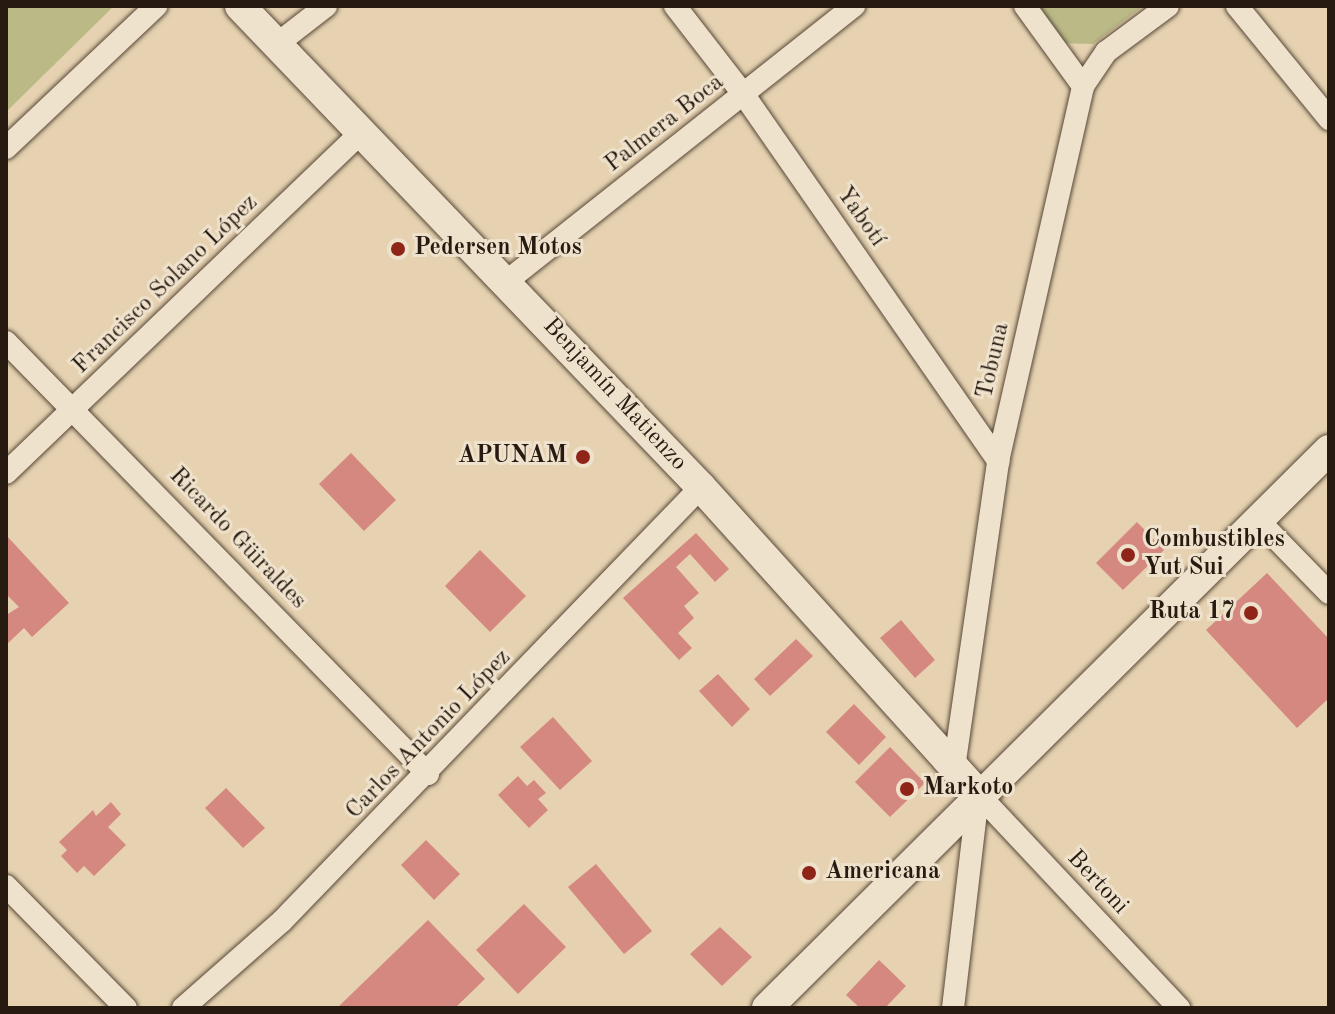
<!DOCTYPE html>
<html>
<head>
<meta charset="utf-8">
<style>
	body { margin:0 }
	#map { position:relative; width:1335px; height:1014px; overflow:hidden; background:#e6d2b1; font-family:"Old Standard TT",serif }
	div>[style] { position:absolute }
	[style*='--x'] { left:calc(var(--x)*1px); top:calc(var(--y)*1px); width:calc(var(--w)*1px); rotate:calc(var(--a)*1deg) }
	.green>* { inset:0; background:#bbba87 }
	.building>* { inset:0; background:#d58880 }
	.roads { filter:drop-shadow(0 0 2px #574838) drop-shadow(0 0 2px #574838) }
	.street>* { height:22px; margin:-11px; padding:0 11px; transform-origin:11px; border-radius:11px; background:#efe2cc }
	.secondary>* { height:30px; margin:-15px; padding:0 15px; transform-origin:15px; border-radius:15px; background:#efe2cc }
	.dots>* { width:22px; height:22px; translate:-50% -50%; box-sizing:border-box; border:4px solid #efe2cc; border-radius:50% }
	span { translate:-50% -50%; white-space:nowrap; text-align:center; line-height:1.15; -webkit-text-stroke:6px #efe2cc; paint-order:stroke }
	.street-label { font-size:24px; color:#271a10 }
	.poi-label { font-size:24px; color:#271a10; font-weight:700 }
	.left { translate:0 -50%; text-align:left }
	.right { translate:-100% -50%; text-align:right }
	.frame { position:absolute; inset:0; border:8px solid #271a10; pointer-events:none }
</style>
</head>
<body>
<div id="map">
	<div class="green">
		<div style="clip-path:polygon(6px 6px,114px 6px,6px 112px)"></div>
		<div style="clip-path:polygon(1031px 6px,1143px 6px,1093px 44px,1059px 43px)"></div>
	</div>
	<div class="building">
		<div style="clip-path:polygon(351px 453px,396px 500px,364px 531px,319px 484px)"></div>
		<div style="clip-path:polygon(1137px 522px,1164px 550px,1123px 590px,1096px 563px)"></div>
		<div style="clip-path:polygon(696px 533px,729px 569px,715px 582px,690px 554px,676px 567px,699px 593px,684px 606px,694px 618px,678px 633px,692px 648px,679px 660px,623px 598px)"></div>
		<div style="clip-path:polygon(6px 535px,69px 603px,32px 637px,24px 628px,6px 645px,6px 615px,19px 607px,6px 594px)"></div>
		<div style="clip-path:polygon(480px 550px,526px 596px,490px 632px,445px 586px)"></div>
		<div style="clip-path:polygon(1267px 573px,1329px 639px,1329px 698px,1297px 728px,1206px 630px)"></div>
		<div style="clip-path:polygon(901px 620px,935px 660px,915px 678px,880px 638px)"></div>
		<div style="clip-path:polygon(796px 639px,813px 656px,770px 696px,754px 679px)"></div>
		<div style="clip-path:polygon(718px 674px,750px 709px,732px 727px,699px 691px)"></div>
		<div style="clip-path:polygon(854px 704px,886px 737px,859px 765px,826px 732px)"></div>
		<div style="clip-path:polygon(553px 717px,592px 761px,560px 790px,520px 747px)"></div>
		<div style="clip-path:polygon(890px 747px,925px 783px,890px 817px,855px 782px)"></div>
		<div style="clip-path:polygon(518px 776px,527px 786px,534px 780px,546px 793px,538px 799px,548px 810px,529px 828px,498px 795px)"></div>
		<div style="clip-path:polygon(226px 788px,265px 828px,243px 848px,205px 808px)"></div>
		<div style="clip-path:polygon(111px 802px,121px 814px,108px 827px,126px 845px,94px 876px,84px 866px,77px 873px,61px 856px,67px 850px,59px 842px,93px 810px,96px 816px)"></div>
		<div style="clip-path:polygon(426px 840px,460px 874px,434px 900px,401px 865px)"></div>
		<div style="clip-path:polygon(596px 864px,652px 931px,624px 954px,568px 887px)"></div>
		<div style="clip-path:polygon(524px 904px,566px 947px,518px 994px,476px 950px)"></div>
		<div style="clip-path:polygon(428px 920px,485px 979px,455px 1008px,337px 1008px)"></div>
		<div style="clip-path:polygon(720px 927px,752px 957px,722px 986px,690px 954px)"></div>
		<div style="clip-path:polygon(879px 960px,906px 986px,885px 1008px,860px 1008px,846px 995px)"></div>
	</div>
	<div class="roads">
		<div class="street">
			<div style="--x:675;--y:6;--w:113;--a:52.2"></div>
			<div style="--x:744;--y:95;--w:446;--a:55.2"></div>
			<div style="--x:1025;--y:6;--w:99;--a:54.1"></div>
			<div style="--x:1237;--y:6;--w:146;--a:50.8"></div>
			<div style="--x:277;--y:44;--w:62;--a:-37.8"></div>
			<div style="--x:6;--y:148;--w:207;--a:-43.4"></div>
			<div style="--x:507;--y:281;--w:443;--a:-38.4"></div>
			<div style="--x:6;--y:342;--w:604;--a:45.67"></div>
			<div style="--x:6;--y:473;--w:492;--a:-43.8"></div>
			<div style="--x:1259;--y:521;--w:100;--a:45.8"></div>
			<div style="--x:954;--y:768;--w:310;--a:-81.8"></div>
			<div style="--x:998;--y:461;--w:385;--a:-77.2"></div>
			<div style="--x:1083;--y:86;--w:41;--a:-55.9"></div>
			<div style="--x:1106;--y:52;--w:77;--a:-36.6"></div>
			<div style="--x:978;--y:794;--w:294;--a:46.8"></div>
			<div style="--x:6;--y:886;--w:171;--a:45.5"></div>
			<div style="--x:183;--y:1008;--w:132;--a:-41.3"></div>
			<div style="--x:282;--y:921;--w:603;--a:-46.01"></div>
			<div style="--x:953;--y:1008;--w:214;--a:-83.3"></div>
		</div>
		<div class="secondary">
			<div style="--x:240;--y:6;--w:666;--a:46.22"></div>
			<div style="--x:701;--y:487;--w:413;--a:47.9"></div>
			<div style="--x:767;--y:1008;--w:792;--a:-44.8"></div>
		</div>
	</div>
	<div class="dots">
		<div style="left:398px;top:249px;background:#8f2418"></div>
		<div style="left:583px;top:457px;background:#8f2418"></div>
		<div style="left:1128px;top:555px;background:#8f2418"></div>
		<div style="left:1251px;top:613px;background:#8f2418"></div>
		<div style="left:907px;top:789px;background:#8f2418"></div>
		<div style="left:809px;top:873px;background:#8f2418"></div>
	</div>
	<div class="street-label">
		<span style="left:665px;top:124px;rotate:-38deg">Palmera Boca</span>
		<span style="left:860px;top:217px;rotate:55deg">Yabotí</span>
		<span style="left:166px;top:285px;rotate:-44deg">Francisco Solano López</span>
		<span style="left:994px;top:361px;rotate:-77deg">Tobuna</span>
		<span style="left:614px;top:395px;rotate:47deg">Benjamín Matienzo</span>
		<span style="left:237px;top:539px;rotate:46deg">Ricardo Güiraldes</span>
		<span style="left:429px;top:735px;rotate:-46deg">Carlos Antonio López</span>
		<span style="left:1097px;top:883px;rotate:47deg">Bertoni</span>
	</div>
	<div class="poi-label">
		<span class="left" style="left:414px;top:249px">Pedersen Motos</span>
		<span class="right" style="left:567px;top:457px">APUNAM</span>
		<span class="left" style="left:1144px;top:555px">Combustibles<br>Yut Sui</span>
		<span class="right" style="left:1235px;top:613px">Ruta 17</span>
		<span class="left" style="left:923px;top:789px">Markoto</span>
		<span class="left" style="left:825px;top:873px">Americana</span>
	</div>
	<div class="frame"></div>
</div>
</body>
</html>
